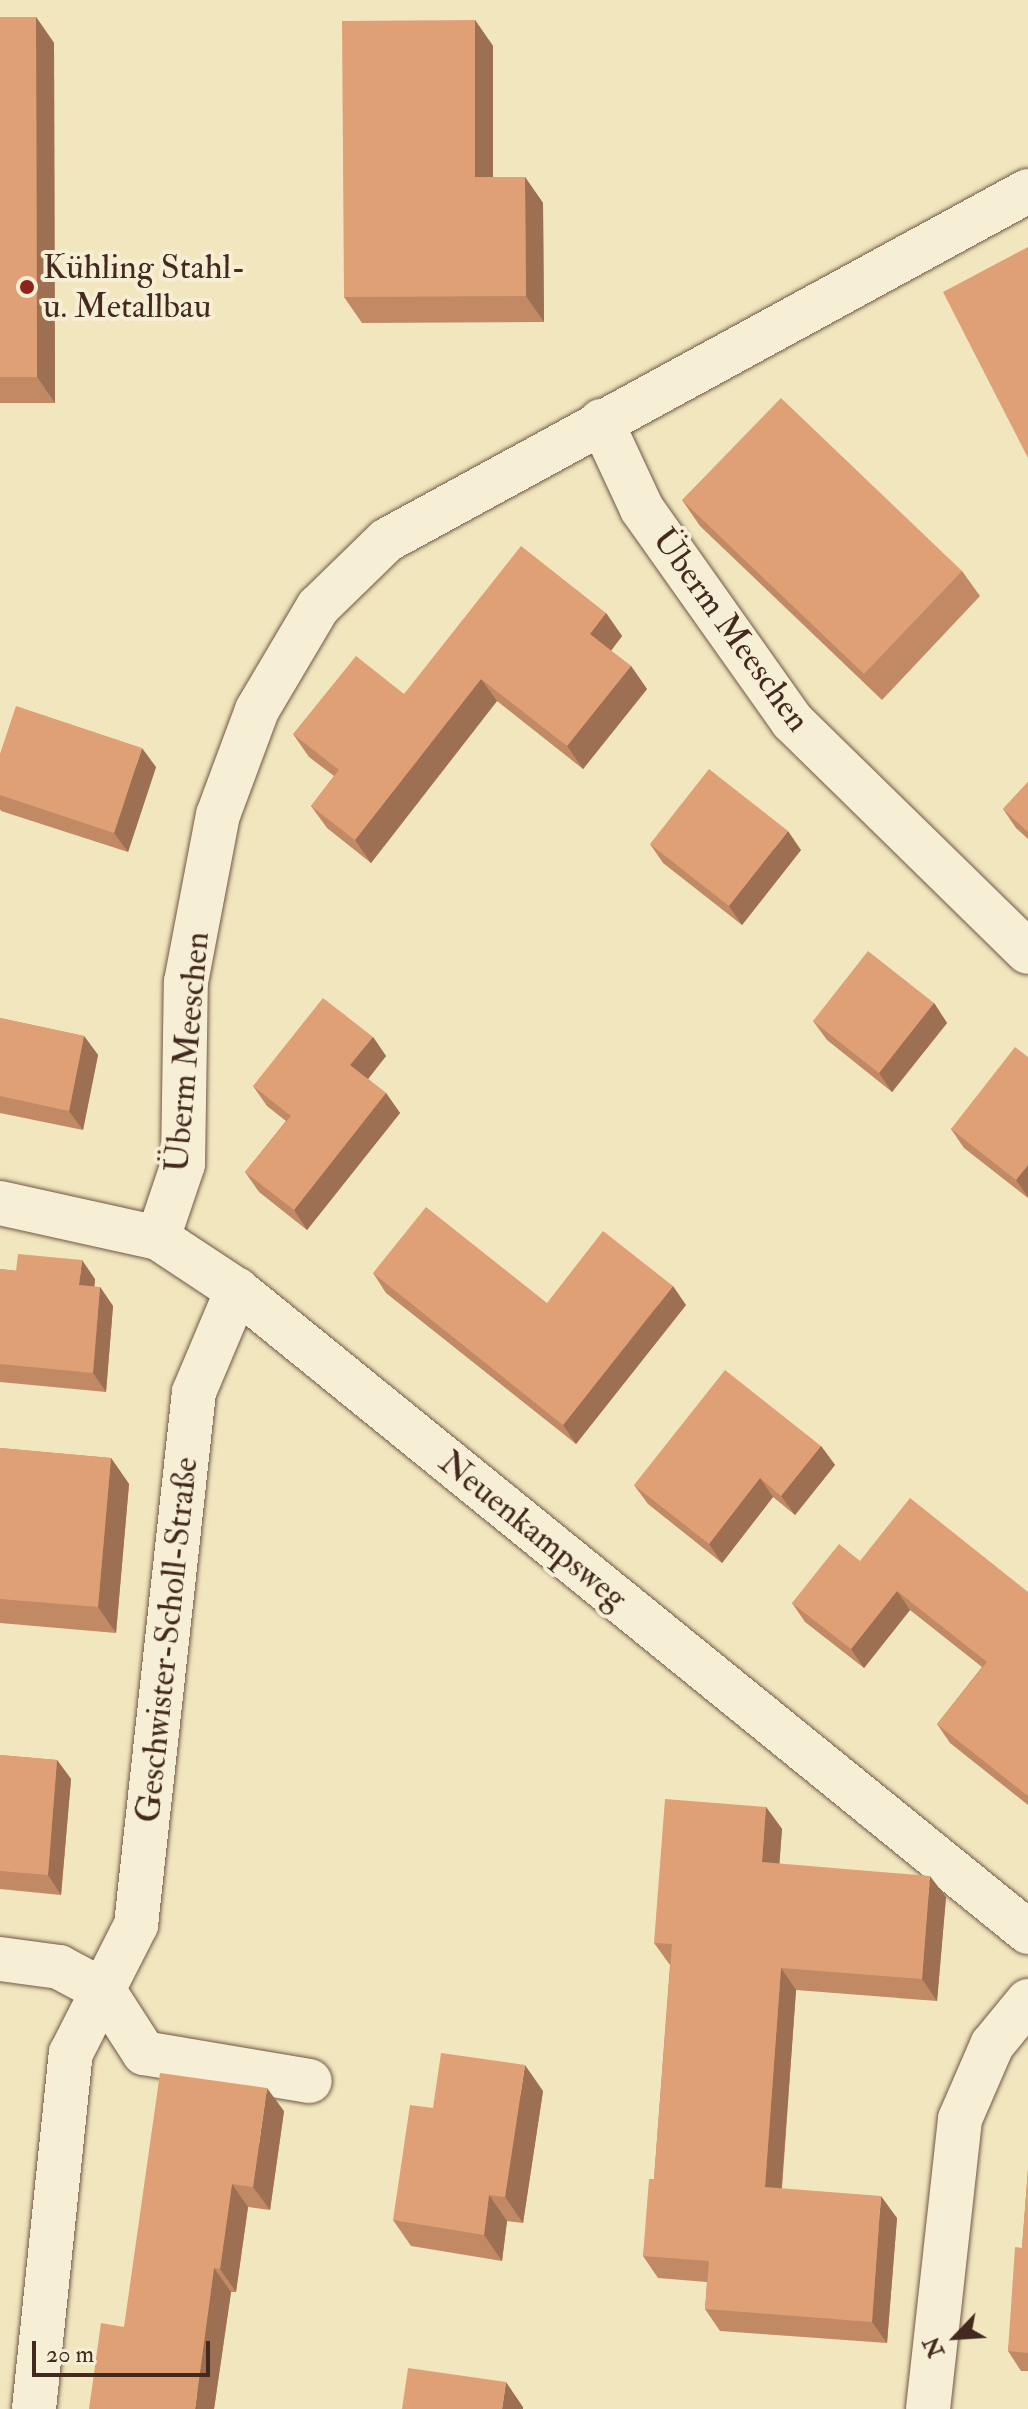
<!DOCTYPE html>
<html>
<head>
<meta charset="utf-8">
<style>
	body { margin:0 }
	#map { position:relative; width:1028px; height:2409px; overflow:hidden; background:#f2e6be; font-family:"IM FELL Double Pica",serif }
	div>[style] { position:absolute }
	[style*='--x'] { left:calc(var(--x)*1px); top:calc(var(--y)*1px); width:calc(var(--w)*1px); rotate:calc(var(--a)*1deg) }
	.roads { filter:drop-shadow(0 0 2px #705946) drop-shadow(0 0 2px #705946) }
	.minor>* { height:44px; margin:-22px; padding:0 22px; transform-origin:22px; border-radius:22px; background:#f7efd5 }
	.wall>* { inset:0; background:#c18a65 }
	.shaded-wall>* { inset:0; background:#9d7053 }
	.building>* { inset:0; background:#e0a076 }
	.dots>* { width:22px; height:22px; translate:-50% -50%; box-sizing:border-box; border:4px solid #f7efd5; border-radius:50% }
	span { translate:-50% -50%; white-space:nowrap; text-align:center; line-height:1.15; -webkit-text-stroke:8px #f7efd5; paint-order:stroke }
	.poi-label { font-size:34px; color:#442a1e }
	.left { translate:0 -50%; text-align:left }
	.street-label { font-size:34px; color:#442a1e }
	.north { position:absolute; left:916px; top:2297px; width:80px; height:80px; -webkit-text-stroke:6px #f7efd5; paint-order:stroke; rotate:245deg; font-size:22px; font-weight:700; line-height:32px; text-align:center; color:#442a1e }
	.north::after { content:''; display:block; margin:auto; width:28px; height:36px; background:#442a1e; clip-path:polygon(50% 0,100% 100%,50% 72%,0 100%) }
	.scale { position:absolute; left:32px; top:2341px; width:178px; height:36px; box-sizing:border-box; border:4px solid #442a1e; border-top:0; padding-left:10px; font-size:24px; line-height:28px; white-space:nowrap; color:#442a1e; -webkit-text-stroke:6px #f7efd5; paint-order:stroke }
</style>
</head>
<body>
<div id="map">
	<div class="roads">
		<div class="minor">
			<div style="--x:601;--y:421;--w:97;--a:65"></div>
			<div style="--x:642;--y:509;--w:260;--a:54.7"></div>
			<div style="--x:792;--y:721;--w:330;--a:44.4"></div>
			<div style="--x:0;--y:1203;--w:162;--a:12.5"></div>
			<div style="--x:158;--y:1238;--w:95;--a:33.4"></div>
			<div style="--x:237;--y:1290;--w:1019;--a:39.06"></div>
			<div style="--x:158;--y:1238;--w:78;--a:-71.3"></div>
			<div style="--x:183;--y:1164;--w:182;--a:-89.1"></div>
			<div style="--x:186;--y:982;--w:170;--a:-79.2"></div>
			<div style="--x:218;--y:815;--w:112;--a:-69.6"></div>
			<div style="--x:257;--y:710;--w:120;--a:-59.4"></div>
			<div style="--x:318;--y:607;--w:96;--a:-44.2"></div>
			<div style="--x:387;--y:540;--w:730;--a:-28.57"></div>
			<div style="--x:0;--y:1959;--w:60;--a:7.7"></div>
			<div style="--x:59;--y:1967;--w:51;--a:28.1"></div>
			<div style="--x:104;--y:1991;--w:74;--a:57.2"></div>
			<div style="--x:144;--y:2053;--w:168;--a:9.6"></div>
			<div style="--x:34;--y:2409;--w:358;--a:-84.1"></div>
			<div style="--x:71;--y:2053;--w:144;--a:-63.1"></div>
			<div style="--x:136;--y:1925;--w:536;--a:-83.79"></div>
			<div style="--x:194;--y:1392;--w:111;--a:-67.1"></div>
			<div style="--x:928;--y:2409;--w:292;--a:-83.7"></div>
			<div style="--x:960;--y:2119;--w:81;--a:-66.6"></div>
			<div style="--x:992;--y:2045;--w:57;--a:-50.7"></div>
		</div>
	</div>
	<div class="wall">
		<div style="clip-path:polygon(0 17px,36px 17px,54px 43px,55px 403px,0 403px)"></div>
		<div style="clip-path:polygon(475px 20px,493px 46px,493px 177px,525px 177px,543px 203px,544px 322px,362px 323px,344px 297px)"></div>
		<div style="clip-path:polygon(682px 500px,962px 571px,980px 596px,882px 700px,700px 526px)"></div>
		<div style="clip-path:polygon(606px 613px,622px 636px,611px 651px,631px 666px,647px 689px,583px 769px,497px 701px,371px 863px,327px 828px,311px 806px,334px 776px,309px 757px,293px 734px,404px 694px)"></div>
		<div style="clip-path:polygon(0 754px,156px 767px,128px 852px,1px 811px,0 809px)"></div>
		<div style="clip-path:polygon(1028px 782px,1028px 839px,1016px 828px,1003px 809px)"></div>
		<div style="clip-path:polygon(650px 844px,801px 850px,742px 925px,663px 863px)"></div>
		<div style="clip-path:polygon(934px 1003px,947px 1023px,892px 1092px,827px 1040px,813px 1021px)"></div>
		<div style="clip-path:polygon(0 1018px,84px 1036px,98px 1055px,83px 1130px,0 1113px)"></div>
		<div style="clip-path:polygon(373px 1037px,386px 1056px,368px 1079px,386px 1093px,400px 1113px,307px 1230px,259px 1192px,245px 1172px,286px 1121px,267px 1106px,253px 1086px)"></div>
		<div style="clip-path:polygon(1028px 1057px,1028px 1198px,964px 1148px,951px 1129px)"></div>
		<div style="clip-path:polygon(0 1269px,95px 1279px,94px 1287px,100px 1287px,113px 1306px,106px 1392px,0 1382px)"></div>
		<div style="clip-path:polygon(373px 1273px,547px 1303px,686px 1305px,576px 1444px,386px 1293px)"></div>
		<div style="clip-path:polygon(821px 1446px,835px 1465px,795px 1515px,773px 1497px,722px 1563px,648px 1504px,634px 1485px)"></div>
		<div style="clip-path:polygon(0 1448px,111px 1458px,129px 1484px,116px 1633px,0 1623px)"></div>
		<div style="clip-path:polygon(860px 1561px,1028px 1592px,1028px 1805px,950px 1743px,937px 1724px,982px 1667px,910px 1610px,864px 1668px,805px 1622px,792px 1603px)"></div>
		<div style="clip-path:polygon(0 1755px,57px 1760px,71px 1779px,61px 1895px,0 1889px)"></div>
		<div style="clip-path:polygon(766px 1807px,782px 1829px,779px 1864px,946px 1897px,937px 2001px,796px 1990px,782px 2189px,897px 2218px,887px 2343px,720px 2331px,705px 2309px,707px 2282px,658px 2278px,643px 2256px,654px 2179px,670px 1965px,654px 1943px)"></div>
		<div style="clip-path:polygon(543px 2091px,523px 2223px,507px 2221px,502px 2261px,411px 2246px,393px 2220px,433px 2108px)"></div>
		<div style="clip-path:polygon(284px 2111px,270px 2210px,248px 2207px,236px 2292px,231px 2292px,214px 2409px,124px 2327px)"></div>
		<div style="clip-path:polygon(1028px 2169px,1028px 2371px,1021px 2371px,1008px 2351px,1022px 2248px)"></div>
	</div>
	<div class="shaded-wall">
		<div style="clip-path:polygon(36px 17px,54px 43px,55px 403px,37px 377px)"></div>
		<div style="clip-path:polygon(475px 20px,493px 46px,493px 203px,475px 177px)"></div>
		<div style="clip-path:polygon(525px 177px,543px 203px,544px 322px,526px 296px)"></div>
		<div style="clip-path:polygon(606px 613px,622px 636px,606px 657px,590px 634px)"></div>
		<div style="clip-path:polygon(631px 666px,647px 689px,583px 769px,567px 746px)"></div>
		<div style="clip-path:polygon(481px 679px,497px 701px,371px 863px,355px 840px)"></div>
		<div style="clip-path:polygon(142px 748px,156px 767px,128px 852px,114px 833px)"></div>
		<div style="clip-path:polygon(788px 831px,801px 850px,742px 925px,729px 906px)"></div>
		<div style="clip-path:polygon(934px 1003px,947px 1023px,892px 1092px,879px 1073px)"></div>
		<div style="clip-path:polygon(84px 1036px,98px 1055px,83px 1130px,69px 1111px)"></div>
		<div style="clip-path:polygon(373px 1037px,386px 1056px,364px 1084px,350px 1065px)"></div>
		<div style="clip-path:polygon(386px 1093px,400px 1113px,307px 1230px,294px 1210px)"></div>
		<div style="clip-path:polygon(1028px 1165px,1028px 1197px,1016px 1180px)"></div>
		<div style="clip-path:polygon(82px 1260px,95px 1279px,93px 1304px,79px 1285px)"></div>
		<div style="clip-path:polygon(673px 1286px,686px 1305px,576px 1444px,563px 1425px)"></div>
		<div style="clip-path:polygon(100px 1287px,113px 1306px,106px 1392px,93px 1373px)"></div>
		<div style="clip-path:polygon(821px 1446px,835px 1465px,795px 1515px,781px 1496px)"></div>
		<div style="clip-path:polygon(111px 1458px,129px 1484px,116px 1633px,98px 1607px)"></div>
		<div style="clip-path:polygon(760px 1478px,773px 1497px,722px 1563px,709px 1544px)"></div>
		<div style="clip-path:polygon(897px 1591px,910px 1610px,864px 1668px,851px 1649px)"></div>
		<div style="clip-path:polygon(57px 1760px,71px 1779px,61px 1895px,48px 1875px)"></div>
		<div style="clip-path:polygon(766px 1807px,782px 1829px,778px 1884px,762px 1862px)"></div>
		<div style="clip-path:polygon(930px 1876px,946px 1897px,937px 2001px,922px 1979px)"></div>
		<div style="clip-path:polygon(781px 1968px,796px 1990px,780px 2209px,765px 2187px)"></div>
		<div style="clip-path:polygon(525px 2065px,543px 2091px,523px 2223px,505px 2197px)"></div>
		<div style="clip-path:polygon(267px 2088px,284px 2111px,270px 2210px,253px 2187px)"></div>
		<div style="clip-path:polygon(232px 2184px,248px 2207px,236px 2292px,220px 2269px)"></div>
		<div style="clip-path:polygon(489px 2195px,507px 2221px,502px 2261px,484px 2235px)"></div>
		<div style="clip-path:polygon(881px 2196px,897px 2218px,887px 2343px,872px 2322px)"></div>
		<div style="clip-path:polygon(214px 2268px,231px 2292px,214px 2409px,195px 2409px)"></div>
		<div style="clip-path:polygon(506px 2382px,523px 2407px,523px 2409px,502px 2409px)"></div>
	</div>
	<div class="building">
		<div style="clip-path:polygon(0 17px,36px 17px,37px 377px,0 377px)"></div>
		<div style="clip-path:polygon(475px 20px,475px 177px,525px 177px,526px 296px,344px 297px,342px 21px)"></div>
		<div style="clip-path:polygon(1028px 247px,1028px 458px,943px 292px)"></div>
		<div style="clip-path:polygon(781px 398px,962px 571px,864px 674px,682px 500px)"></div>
		<div style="clip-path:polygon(521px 546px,606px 613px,590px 634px,631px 666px,567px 746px,481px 679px,355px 840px,311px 806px,339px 770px,293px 734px,356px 656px,404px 694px)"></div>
		<div style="clip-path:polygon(16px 706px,142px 748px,114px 833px,0 795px,0 754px)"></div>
		<div style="clip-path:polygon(709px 769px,788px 831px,729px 906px,650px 844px)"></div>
		<div style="clip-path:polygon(1028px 782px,1028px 832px,1003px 809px)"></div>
		<div style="clip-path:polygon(868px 951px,934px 1003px,879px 1073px,813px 1021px)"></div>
		<div style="clip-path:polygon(323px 998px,373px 1037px,350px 1065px,386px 1093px,294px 1210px,245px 1172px,291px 1116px,253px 1086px)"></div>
		<div style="clip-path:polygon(0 1018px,84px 1036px,69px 1111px,0 1096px)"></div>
		<div style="clip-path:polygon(1015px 1047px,1028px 1057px,1028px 1165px,1016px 1180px,951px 1129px)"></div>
		<div style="clip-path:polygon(426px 1207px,547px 1303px,603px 1231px,673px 1286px,563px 1425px,373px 1273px)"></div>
		<div style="clip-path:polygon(18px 1254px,82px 1260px,79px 1285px,100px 1287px,93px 1373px,0 1364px,0 1269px,16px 1271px)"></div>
		<div style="clip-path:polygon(725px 1370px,821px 1446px,781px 1496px,760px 1478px,709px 1544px,634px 1485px)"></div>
		<div style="clip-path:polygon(0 1448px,111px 1458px,98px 1607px,0 1599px)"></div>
		<div style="clip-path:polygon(910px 1498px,1028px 1592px,1028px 1796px,937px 1724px,987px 1662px,897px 1591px,851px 1649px,792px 1603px,839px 1544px,860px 1561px)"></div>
		<div style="clip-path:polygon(0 1755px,57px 1760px,48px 1875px,0 1871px)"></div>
		<div style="clip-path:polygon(665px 1799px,766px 1807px,762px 1862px,930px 1876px,922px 1979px,781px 1968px,765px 2187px,881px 2196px,872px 2322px,705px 2309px,709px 2261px,643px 2256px,649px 2179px,654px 2179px,672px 1944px,654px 1943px)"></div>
		<div style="clip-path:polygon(441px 2053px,525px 2065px,505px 2197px,489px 2195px,484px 2235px,393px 2220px,410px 2105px,433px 2108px)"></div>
		<div style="clip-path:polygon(160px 2073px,267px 2088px,253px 2187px,232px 2184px,220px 2269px,214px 2268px,195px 2409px,89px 2409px,101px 2323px,124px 2327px)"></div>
		<div style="clip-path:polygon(1028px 2169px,1028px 2353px,1008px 2351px,1015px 2247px,1022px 2248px)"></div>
		<div style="clip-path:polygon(408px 2368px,506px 2382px,502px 2409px,402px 2409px)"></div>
	</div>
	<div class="dots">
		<div style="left:27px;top:287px;background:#8f2418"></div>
	</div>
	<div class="poi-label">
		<span class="left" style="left:43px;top:287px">Kühling Stahl-<br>u. Metallbau</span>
	</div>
	<div class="street-label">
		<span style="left:731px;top:630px;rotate:54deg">Überm Meeschen</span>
		<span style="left:187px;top:1052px;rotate:-85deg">Überm Meeschen</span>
		<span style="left:533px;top:1530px;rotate:39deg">Neuenkampsweg</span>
		<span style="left:167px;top:1640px;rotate:-84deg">Geschwister-Scholl-Straße</span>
	</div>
	<div class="north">N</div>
	<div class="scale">20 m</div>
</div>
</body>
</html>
